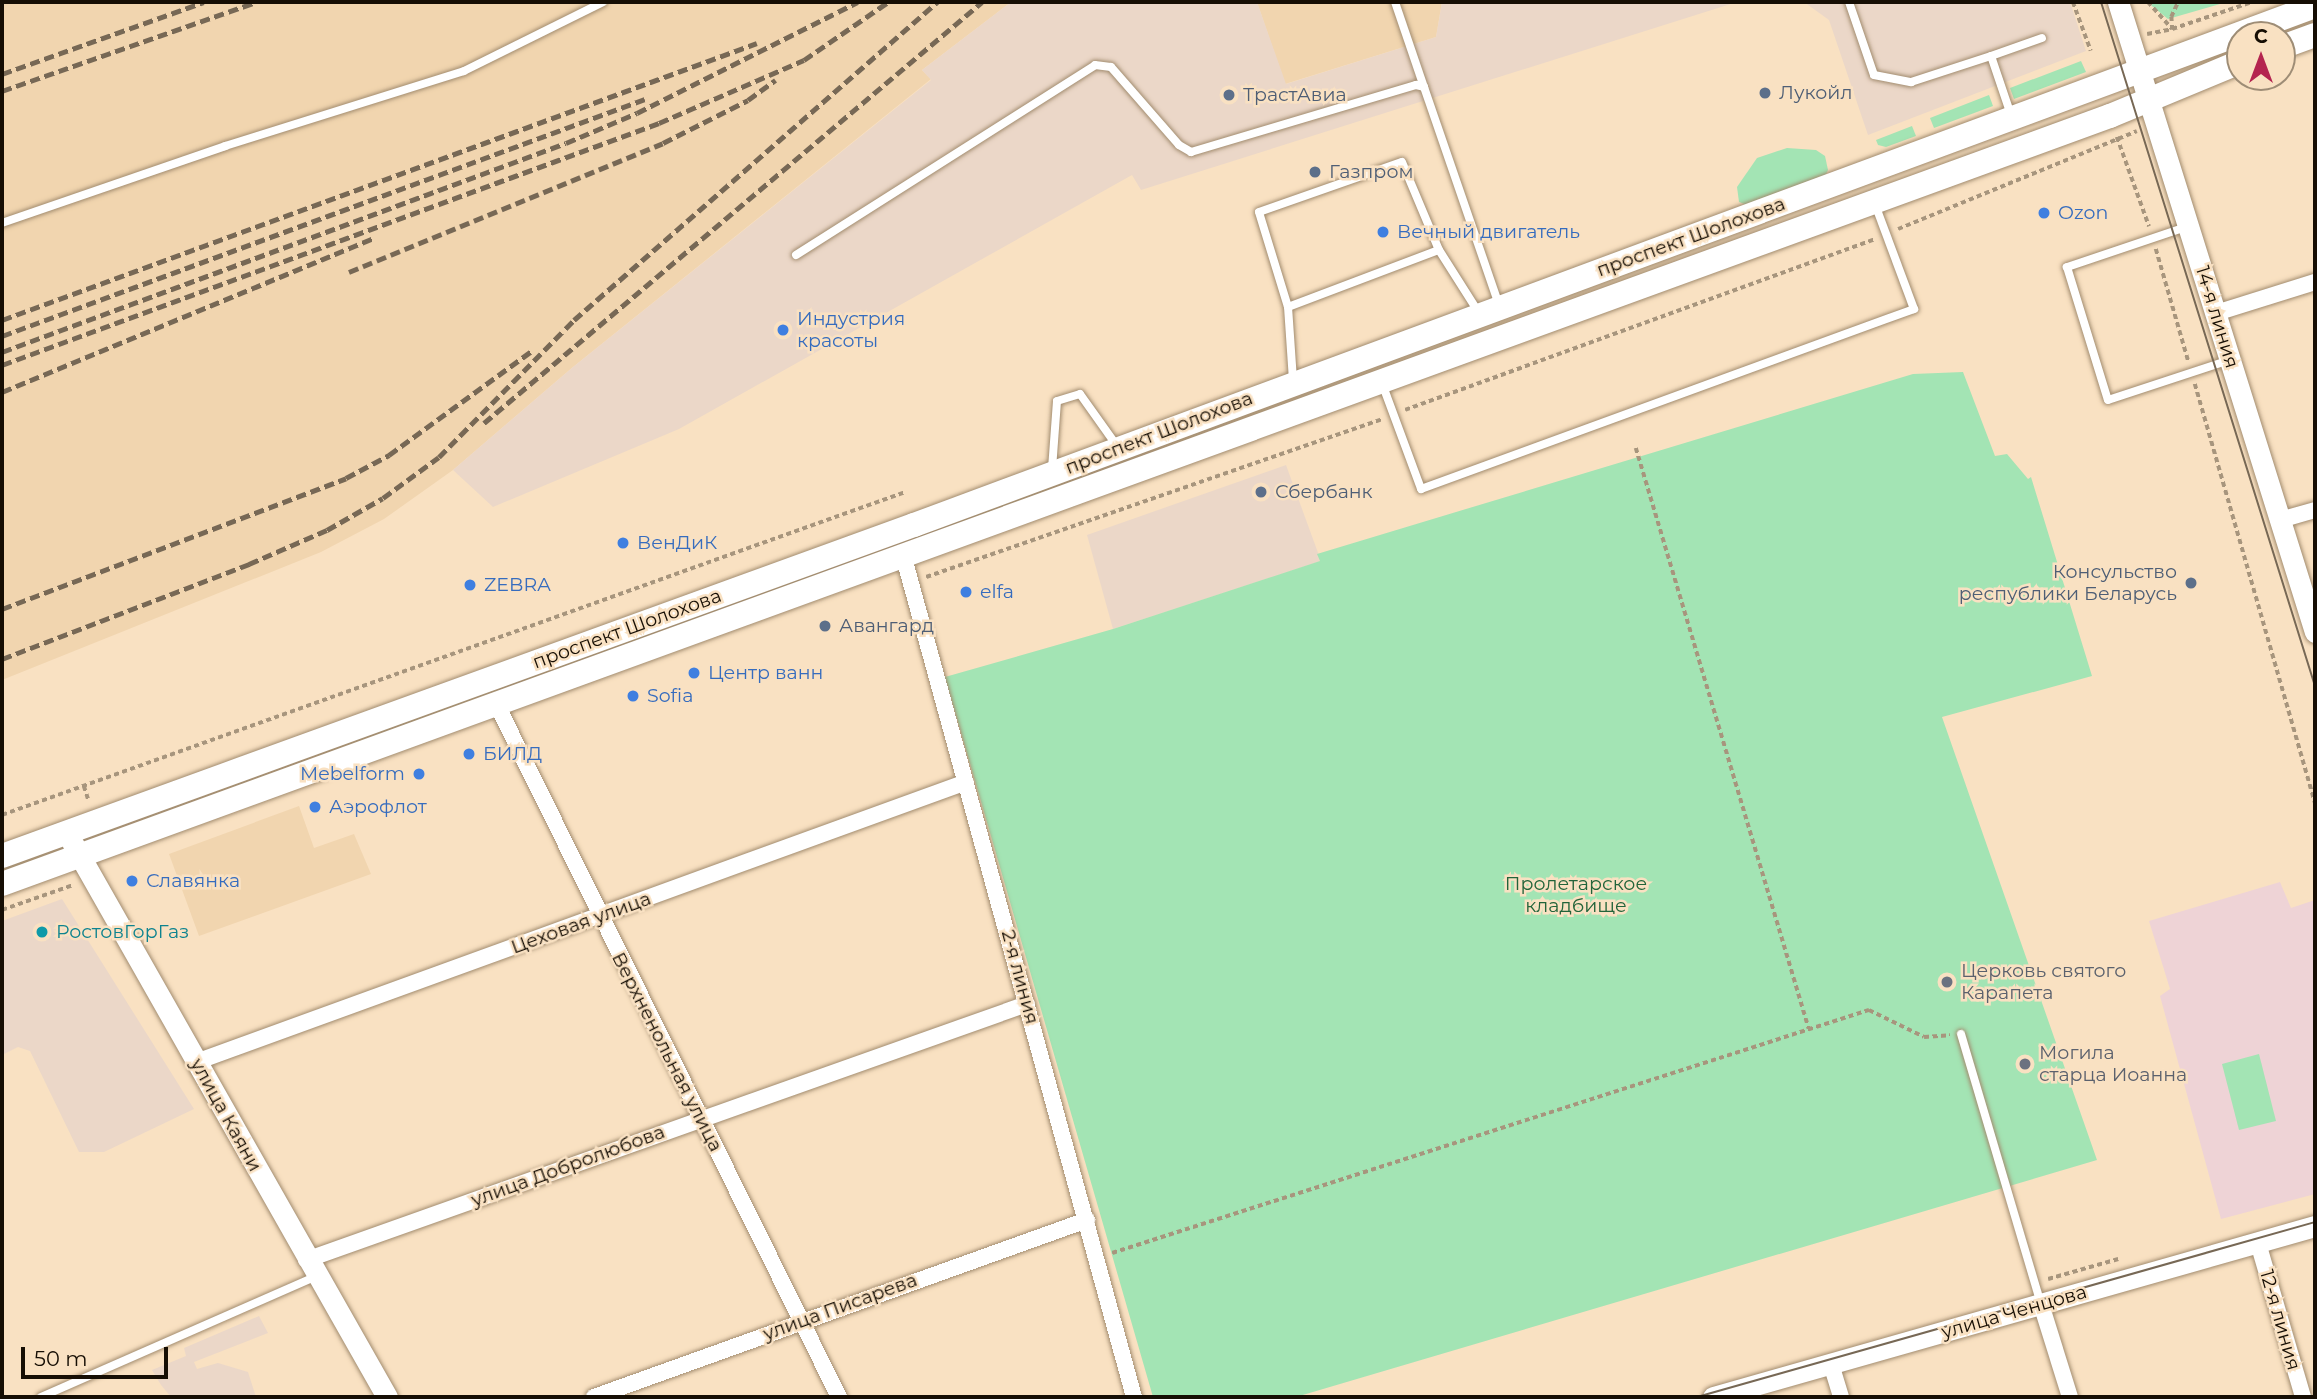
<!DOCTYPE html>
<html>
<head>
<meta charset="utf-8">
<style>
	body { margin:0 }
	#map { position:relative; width:2317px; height:1399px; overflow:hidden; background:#f9e1c2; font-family:Montserrat,sans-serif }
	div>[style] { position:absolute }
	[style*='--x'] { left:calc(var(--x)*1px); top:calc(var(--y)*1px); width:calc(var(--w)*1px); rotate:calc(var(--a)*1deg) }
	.built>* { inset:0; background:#f1d5af }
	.industrial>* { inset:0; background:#ebd7c8 }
	.education>* { inset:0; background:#eed3d6 }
	.green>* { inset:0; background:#a3e4b4 }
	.path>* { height:3.5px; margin-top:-1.75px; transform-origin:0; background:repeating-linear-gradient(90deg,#a7957d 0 5px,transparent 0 8.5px) }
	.roads { filter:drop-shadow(0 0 2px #a28c6f) drop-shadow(0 0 2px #a28c6f) }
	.lane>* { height:8px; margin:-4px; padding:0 4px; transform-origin:4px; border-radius:4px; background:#fff }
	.street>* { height:16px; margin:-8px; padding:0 8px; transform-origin:8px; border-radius:8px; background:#fff }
	.secondary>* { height:21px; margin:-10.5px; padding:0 10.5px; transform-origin:10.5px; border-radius:10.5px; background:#fff }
	.primary>* { height:24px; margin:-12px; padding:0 12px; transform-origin:12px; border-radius:12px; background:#fff }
	.tram>* { height:2px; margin:-1px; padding:0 1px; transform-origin:1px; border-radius:1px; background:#776855 }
	.rail>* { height:5px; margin-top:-2.5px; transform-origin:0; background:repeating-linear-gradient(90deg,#776855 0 10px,transparent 0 15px) }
	.dots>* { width:19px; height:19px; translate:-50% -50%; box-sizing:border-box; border:4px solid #f9e1c2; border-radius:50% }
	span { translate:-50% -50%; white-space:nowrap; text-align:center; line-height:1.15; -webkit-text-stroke:5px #f9e1c2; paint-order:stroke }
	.service-label { font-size:19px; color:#4e5e75 }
	.left { translate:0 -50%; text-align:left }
	.right { translate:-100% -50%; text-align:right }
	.shop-label { font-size:19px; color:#366cbe }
	.street-label { font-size:19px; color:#160e04 }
	.park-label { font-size:19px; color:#22643a }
	.culture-label { font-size:19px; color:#0d838f }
	.worship-label { font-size:19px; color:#5b616d }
	.frame { position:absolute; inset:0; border:4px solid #160e04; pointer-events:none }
	.north { position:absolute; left:2226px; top:21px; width:70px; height:70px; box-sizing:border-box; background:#f9e1c2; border:2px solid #9e8d76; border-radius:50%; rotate:0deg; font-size:19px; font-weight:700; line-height:28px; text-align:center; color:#160e04 }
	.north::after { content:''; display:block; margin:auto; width:24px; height:32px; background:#b4244f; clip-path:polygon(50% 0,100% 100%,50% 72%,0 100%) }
	.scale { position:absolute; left:21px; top:1347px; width:147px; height:32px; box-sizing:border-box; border:4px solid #160e04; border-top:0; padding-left:9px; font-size:21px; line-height:24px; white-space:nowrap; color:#160e04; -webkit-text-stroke:5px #f9e1c2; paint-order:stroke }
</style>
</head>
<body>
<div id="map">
	<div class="built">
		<div style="clip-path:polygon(2px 2px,1011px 2px,922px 70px,931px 79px,573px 367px,453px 470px,384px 519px,321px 552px,2px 680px)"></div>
		<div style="clip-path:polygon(1257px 2px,1442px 2px,1436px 37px,1285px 84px)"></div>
		<div style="clip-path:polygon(299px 806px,314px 848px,354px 834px,371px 874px,199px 936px,169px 854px)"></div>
	</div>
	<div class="industrial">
		<div style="clip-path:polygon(1011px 2px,1257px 2px,1286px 84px,1436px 37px,1442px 2px,1737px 2px,1141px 190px,1132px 175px,679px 429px,493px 507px,453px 470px,573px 367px,931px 80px,922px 70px)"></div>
		<div style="clip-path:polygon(1804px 2px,2070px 2px,2086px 51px,1868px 135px,1829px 20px)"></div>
		<div style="clip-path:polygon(1286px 465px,1321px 561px,1113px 629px,1087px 535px)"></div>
		<div style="clip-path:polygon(62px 899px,194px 1109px,104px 1152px,79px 1152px,30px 1051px,18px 1047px,2px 1055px,2px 921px)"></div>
		<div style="clip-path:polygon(259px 1316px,268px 1333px,194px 1362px,197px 1369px,218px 1363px,248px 1372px,256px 1397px,171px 1397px,161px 1385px,152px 1370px,186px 1356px,184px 1348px)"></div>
	</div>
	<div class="education">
		<div style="clip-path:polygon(2280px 882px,2291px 908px,2315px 900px,2315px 1194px,2221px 1219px,2160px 996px,2170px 989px,2149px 921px)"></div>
	</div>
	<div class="green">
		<div style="clip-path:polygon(2147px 2px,2227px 2px,2168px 19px)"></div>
		<div style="clip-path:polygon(2081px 61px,2086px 72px,2014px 99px,2010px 88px)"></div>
		<div style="clip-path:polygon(1989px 95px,1993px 106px,1934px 128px,1930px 118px)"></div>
		<div style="clip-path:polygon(1912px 126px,1916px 136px,1886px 147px,1878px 145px,1876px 140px)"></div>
		<div style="clip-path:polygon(1787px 148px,1816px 150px,1825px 156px,1828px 170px,1823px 180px,1750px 206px,1739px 202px,1737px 187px,1757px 158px)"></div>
		<div style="clip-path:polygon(1963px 372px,1995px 456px,2007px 454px,2028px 479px,2031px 477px,2092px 676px,1942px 717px,2097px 1160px,1296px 1397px,1153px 1397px,945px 677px,1113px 629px,1320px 561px,1317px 554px,1913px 374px)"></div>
		<div style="clip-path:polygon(2259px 1054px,2276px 1121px,2239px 1130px,2222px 1064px)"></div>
	</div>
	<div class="path">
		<div style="--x:2073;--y:2;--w:52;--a:69.8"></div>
		<div style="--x:2148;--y:2;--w:36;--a:48"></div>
		<div style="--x:2172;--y:29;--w:84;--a:-18.6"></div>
		<div style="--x:2172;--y:30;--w:13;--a:-94"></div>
		<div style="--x:2171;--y:17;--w:17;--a:-65"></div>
		<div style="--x:2147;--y:34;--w:25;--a:-11"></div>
		<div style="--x:2117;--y:137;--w:95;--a:70.2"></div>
		<div style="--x:1898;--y:229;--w:258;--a:-22.3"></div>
		<div style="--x:2156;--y:249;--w:116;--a:73.9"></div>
		<div style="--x:2195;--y:384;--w:436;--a:74"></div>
		<div style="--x:1405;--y:410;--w:500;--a:-19.99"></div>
		<div style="--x:1636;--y:448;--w:606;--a:73.42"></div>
		<div style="--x:926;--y:577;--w:482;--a:-19.1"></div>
		<div style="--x:84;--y:786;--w:16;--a:72"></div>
		<div style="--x:2;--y:815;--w:959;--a:-19.68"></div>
		<div style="--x:2;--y:910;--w:75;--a:-19.4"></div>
		<div style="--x:1112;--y:1253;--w:795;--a:-17.8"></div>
		<div style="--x:1869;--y:1010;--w:61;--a:26.1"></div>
		<div style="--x:1924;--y:1037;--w:26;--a:-4"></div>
		<div style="--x:2048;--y:1279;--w:73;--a:-15.9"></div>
	</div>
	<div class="roads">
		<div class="lane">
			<div style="--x:1395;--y:2;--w:90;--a:71.2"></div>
			<div style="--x:1849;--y:2;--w:77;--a:71.1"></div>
			<div style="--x:1874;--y:75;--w:38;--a:11"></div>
			<div style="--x:1911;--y:82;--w:84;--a:-18"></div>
			<div style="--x:2011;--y:115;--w:62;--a:-108.7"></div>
			<div style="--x:1991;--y:56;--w:54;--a:-19.4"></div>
			<div style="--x:2;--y:223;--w:236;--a:-19"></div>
			<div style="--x:225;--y:146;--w:250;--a:-17.4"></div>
			<div style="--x:464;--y:71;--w:155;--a:-26.4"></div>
			<div style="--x:2186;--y:227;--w:126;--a:161.4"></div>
			<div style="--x:2067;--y:267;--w:139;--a:72.9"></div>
			<div style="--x:2108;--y:400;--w:128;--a:-18.2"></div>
			<div style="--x:796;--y:255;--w:354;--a:-32.4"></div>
			<div style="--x:1095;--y:65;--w:16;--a:7"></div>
			<div style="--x:1111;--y:67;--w:103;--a:48.9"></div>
			<div style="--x:1179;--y:145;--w:14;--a:30"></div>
			<div style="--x:1191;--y:152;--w:235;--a:-16.6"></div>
			<div style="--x:1416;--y:85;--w:8;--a:14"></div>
			<div style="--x:1424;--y:87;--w:231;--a:71"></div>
			<div style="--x:1288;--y:307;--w:99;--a:-107"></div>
			<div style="--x:1259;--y:212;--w:151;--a:-19.3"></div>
			<div style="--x:1402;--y:162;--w:95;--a:67.2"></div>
			<div style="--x:1293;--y:380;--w:73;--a:-93.9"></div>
			<div style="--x:1288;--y:307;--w:161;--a:-20.7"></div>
			<div style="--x:1439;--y:250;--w:75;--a:57.6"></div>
			<div style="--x:1383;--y:386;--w:110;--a:69.7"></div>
			<div style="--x:1421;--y:489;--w:525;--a:-20.06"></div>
			<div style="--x:1914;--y:309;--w:112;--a:-110.4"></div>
			<div style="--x:1052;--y:469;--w:68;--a:-85.8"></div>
			<div style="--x:1057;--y:401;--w:24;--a:-17"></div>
			<div style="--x:1080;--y:394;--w:64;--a:54.6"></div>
			<div style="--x:1961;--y:1034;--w:278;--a:73.5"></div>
			<div style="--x:41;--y:1397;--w:300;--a:-23.7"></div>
		</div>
		<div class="street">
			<div style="--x:2216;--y:313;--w:104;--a:-17.4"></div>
			<div style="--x:2280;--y:520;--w:36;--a:-16"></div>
			<div style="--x:904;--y:558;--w:870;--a:74.67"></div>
			<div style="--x:497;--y:705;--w:772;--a:63.7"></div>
			<div style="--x:196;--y:1062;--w:819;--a:-19.98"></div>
			<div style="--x:2258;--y:1243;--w:160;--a:73.7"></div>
			<div style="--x:306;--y:1260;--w:765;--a:-19.55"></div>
			<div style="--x:2041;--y:1304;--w:97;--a:72.7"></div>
			<div style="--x:1831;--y:1364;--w:34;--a:73"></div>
			<div style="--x:594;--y:1397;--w:524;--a:-19.75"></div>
		</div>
		<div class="secondary">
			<div style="--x:2118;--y:2;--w:660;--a:72.64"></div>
			<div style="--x:72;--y:842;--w:638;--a:60.42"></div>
			<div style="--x:1713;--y:1397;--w:626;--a:-15.86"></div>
		</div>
		<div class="primary">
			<div style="--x:2282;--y:47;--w:35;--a:-20"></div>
			<div style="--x:2;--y:856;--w:970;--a:-19.95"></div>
			<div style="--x:914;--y:525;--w:1494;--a:-20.33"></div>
			<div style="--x:2;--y:884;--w:2244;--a:-20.02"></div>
			<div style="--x:2110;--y:116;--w:141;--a:-22.6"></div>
		</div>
	</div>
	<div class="tram">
		<div style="--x:2101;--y:2;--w:717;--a:72.63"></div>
		<div style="--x:1697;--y:1397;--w:642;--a:-15.81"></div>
	</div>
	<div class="rail">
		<div style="--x:2;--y:74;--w:214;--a:-19.6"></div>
		<div style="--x:2;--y:91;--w:269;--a:-19.3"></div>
		<div style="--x:349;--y:272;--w:339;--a:-22.3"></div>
		<div style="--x:663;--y:143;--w:95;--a:-26.8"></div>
		<div style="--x:748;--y:100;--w:34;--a:-36"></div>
		<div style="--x:2;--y:320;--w:804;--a:-20.15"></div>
		<div style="--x:2;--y:336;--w:685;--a:-20.23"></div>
		<div style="--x:2;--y:352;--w:601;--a:-20.33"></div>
		<div style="--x:566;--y:143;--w:77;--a:-22.9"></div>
		<div style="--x:637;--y:113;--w:247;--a:-26.7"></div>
		<div style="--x:2;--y:365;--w:700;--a:-20.22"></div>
		<div style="--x:659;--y:123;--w:158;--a:-23.5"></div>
		<div style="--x:804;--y:60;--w:102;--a:-34.6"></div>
		<div style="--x:2;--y:392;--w:403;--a:-22.5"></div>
		<div style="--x:484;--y:423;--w:652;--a:-40.21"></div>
		<div style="--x:2;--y:609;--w:368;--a:-20.8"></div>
		<div style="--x:346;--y:478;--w:49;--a:-28.1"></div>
		<div style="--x:389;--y:455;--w:178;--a:-36.1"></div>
		<div style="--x:2;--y:659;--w:265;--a:-21"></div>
		<div style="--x:249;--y:564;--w:85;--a:-23.6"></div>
		<div style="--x:327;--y:530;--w:64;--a:-29.7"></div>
		<div style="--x:383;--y:498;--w:69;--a:-36.2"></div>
		<div style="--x:439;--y:457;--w:192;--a:-45.4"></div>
		<div style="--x:574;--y:320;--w:483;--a:-41.2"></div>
	</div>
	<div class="dots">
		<div style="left:1765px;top:93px;background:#5c6f8a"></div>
		<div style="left:1229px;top:95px;background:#5c6f8a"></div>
		<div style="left:1315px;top:172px;background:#5c6f8a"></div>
		<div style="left:2044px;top:213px;background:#3f7fe0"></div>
		<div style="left:1383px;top:232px;background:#3f7fe0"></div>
		<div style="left:783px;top:330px;background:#3f7fe0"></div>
		<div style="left:1261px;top:492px;background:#5c6f8a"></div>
		<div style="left:623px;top:543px;background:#3f7fe0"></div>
		<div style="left:2191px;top:583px;background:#5c6f8a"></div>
		<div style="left:470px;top:585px;background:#3f7fe0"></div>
		<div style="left:966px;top:592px;background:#3f7fe0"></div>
		<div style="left:825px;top:626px;background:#5c6f8a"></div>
		<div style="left:694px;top:673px;background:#3f7fe0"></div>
		<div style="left:633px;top:696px;background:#3f7fe0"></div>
		<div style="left:469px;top:754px;background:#3f7fe0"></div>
		<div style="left:419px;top:774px;background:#3f7fe0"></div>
		<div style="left:315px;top:807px;background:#3f7fe0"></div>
		<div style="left:132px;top:881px;background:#3f7fe0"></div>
		<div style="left:42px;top:932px;background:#0f9aa8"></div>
		<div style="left:1947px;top:982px;background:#6b7280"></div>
		<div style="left:2025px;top:1064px;background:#6b7280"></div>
	</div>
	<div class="service-label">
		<span class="left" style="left:1779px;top:93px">Лукойл</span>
		<span class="left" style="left:1243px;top:95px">ТрастАвиа</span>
		<span class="left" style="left:1329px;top:172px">Газпром</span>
		<span class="left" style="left:1275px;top:492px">Сбербанк</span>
		<span class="right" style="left:2177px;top:583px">Консульство<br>республики Беларусь</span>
		<span class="left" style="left:839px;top:626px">Авангард</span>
	</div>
	<div class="shop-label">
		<span class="left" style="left:2058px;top:213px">Ozon</span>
		<span class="left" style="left:1397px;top:232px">Вечный двигатель</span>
		<span class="left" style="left:797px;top:330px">Индустрия<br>красоты</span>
		<span class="left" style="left:637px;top:543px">ВенДиК</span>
		<span class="left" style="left:484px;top:585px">ZEBRA</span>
		<span class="left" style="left:980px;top:592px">elfa</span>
		<span class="left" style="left:708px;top:673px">Центр ванн</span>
		<span class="left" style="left:647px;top:696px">Sofia</span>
		<span class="left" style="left:483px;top:754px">БИЛД</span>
		<span class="right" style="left:405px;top:774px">Mebelform</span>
		<span class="left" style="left:329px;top:807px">Аэрофлот</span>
		<span class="left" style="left:146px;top:881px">Славянка</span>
	</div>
	<div class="street-label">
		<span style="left:1691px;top:237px;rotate:-20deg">проспект Шолохова</span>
		<span style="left:2217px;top:317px;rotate:73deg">14-я линия</span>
		<span style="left:1159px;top:433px;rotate:-21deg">проспект Шолохова</span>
		<span style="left:627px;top:629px;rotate:-20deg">проспект Шолохова</span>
		<span style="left:581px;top:923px;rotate:-20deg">Цеховая улица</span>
		<span style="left:1020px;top:977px;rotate:75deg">2-я линия</span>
		<span style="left:667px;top:1052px;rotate:63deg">Верхненольная улица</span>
		<span style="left:226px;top:1115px;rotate:61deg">улица Каяни</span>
		<span style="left:568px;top:1166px;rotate:-20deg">улица Добролюбова</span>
		<span style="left:840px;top:1307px;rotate:-20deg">улица Писарева</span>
		<span style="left:2014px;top:1312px;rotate:-16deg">улица Ченцова</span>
		<span style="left:2280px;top:1320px;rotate:74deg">12-я линия</span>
	</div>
	<div class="park-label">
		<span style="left:1576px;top:895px">Пролетарское<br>кладбище</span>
	</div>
	<div class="culture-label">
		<span class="left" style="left:56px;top:932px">РостовГорГаз</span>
	</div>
	<div class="worship-label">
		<span class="left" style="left:1961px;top:982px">Церковь святого<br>Карапета</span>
		<span class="left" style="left:2039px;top:1064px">Могила<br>старца Иоанна</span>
	</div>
	<div class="frame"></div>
	<div class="north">С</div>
	<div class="scale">50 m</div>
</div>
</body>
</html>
